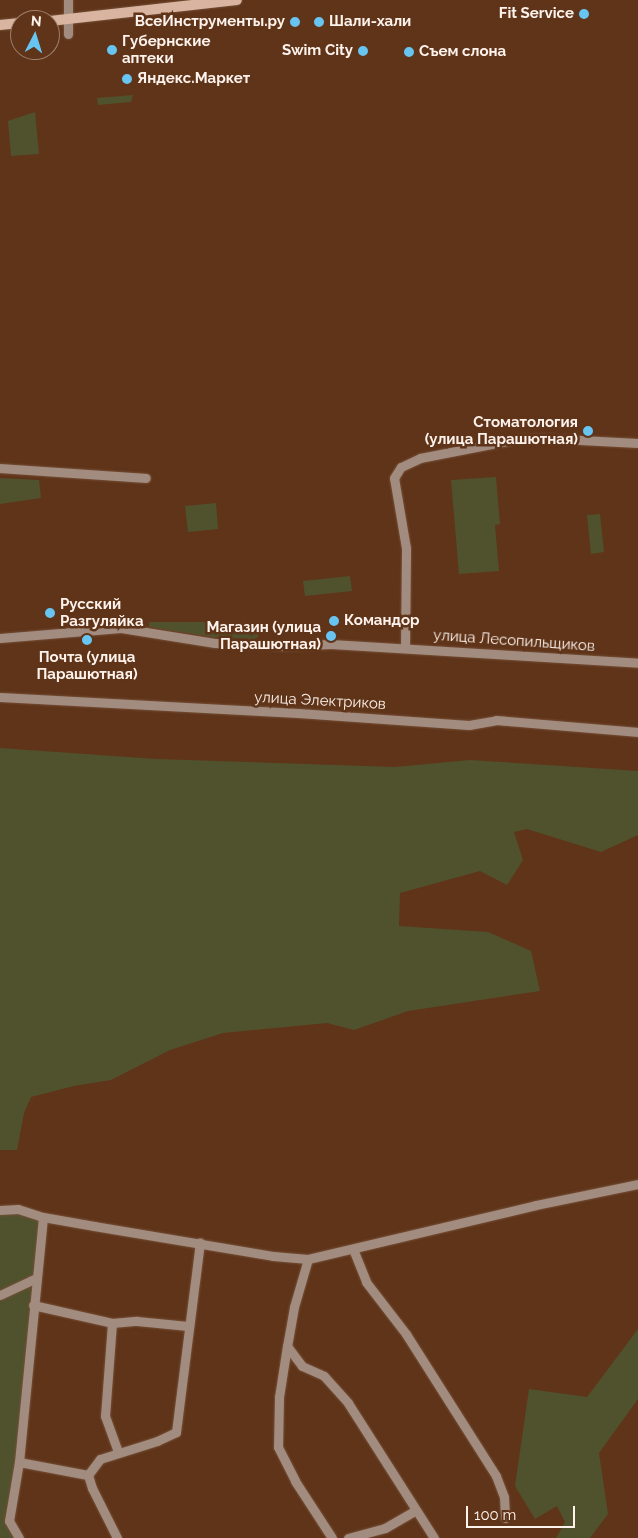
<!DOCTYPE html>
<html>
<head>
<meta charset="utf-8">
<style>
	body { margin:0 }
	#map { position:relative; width:638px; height:1538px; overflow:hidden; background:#5f3419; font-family:Raleway,sans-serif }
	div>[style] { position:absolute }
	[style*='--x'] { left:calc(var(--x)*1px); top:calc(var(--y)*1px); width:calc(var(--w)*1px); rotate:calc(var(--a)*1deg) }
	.green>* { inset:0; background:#50522d }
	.roads { filter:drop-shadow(0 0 1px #754f37) drop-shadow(0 0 1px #754f37) }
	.street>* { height:9px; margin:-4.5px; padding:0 4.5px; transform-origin:4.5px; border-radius:4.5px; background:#a28c7f }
	.secondary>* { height:10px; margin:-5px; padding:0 5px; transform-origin:5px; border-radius:5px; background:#d9b5a1 }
	.dots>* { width:14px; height:14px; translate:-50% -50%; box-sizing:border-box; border:2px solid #5f3419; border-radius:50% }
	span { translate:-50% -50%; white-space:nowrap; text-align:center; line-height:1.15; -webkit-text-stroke:5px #5f3419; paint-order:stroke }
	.poi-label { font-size:15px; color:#fdf2ec; font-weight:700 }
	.right { translate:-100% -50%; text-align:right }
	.left { translate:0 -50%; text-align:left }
	.street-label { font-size:15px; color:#fdf2ec }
	.north { position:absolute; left:10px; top:10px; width:50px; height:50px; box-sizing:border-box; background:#5f3419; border:1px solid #9e806d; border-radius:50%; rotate:5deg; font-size:14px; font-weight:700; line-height:20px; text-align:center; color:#fdf2ec }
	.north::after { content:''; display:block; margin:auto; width:18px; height:22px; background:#68c4f0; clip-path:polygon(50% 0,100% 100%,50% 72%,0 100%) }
	.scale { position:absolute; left:466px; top:1506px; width:109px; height:22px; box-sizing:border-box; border:2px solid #fdf2ec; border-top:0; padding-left:6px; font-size:15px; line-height:18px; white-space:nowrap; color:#fdf2ec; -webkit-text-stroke:4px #5f3419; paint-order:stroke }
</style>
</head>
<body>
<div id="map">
	<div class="green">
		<div style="clip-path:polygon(133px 95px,131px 102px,98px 105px,97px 98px)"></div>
		<div style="clip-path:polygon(35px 112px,39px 154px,11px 156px,8px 121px)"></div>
		<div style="clip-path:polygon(496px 477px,500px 524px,495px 525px,499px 571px,459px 574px,451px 480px)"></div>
		<div style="clip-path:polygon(0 478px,39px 480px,41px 498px,0 504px)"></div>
		<div style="clip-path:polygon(216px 503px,218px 529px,188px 532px,185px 506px)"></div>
		<div style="clip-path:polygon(600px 514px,604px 552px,591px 554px,587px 515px)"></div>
		<div style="clip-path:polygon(350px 576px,352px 591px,305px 596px,303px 581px)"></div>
		<div style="clip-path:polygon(149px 622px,259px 622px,258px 637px,254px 639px,212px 637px,149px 627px)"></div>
		<div style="clip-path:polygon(0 748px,156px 759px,395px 767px,470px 760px,638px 771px,638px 835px,601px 852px,527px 829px,514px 832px,523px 860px,507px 885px,480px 871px,400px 893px,399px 926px,488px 932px,531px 951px,540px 991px,408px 1011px,354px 1030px,327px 1023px,223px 1033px,170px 1050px,111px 1080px,74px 1086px,31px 1097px,24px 1113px,17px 1150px,0 1150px)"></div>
		<div style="clip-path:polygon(0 1210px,43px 1217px,9px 1521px,19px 1538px,0 1538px)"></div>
		<div style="clip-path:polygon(638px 1329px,638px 1399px,599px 1453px,608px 1514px,590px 1538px,556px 1538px,565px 1522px,557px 1506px,535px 1519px,515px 1486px,529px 1389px,587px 1397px)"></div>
	</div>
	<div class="roads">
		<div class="street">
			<div style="--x:68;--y:34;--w:34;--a:-90"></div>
			<div style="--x:0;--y:468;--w:146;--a:3.9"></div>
			<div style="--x:0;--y:638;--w:121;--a:-4.7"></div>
			<div style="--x:121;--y:628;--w:95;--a:9.1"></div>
			<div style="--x:215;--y:643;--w:69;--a:2.5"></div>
			<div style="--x:284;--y:646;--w:47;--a:-2.4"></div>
			<div style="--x:331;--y:644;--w:308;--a:3.5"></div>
			<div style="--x:405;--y:648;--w:100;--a:-89.4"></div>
			<div style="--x:406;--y:548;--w:71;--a:-99.7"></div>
			<div style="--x:394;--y:478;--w:13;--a:-58"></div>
			<div style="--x:401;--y:467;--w:21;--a:-25"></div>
			<div style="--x:420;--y:458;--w:100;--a:-11"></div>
			<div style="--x:518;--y:439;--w:24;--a:-2"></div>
			<div style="--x:542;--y:438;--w:96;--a:3"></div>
			<div style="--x:0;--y:697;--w:298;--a:3.1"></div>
			<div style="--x:298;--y:713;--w:171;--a:4"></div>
			<div style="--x:469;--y:725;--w:27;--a:-10"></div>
			<div style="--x:496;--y:720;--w:143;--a:4.8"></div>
			<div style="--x:0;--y:1210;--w:18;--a:-3"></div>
			<div style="--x:18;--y:1209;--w:26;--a:18"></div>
			<div style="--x:43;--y:1217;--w:52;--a:10"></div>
			<div style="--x:94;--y:1226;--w:181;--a:9.5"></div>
			<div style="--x:273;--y:1256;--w:35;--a:5"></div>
			<div style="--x:308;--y:1259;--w:234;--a:-13.3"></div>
			<div style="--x:536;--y:1205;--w:104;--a:-11.6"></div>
			<div style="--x:353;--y:1249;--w:35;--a:68"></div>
			<div style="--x:366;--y:1282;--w:66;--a:52.4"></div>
			<div style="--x:406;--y:1334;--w:168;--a:57.6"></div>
			<div style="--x:496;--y:1476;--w:22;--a:69"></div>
			<div style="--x:504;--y:1497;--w:21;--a:87"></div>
			<div style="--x:308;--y:1259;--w:50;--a:106.3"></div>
			<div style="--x:294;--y:1307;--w:40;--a:100"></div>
			<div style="--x:287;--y:1346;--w:52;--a:98.9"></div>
			<div style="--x:279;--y:1397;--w:50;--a:91.1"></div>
			<div style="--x:278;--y:1447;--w:38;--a:63"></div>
			<div style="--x:295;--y:1481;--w:68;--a:57"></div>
			<div style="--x:0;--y:1295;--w:38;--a:-25"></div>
			<div style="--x:33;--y:1305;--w:81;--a:12.8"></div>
			<div style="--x:112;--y:1323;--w:25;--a:-5"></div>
			<div style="--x:137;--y:1321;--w:51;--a:5.6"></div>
			<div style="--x:112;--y:1323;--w:93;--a:94.3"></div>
			<div style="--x:105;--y:1416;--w:38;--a:70"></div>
			<div style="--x:287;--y:1346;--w:25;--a:53"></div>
			<div style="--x:302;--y:1366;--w:24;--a:24"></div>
			<div style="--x:324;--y:1376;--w:36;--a:48"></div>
			<div style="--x:348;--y:1403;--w:160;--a:57.5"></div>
			<div style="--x:19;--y:1462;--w:70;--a:10.7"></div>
			<div style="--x:88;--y:1475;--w:20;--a:-53"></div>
			<div style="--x:100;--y:1459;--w:60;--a:-17.5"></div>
			<div style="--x:157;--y:1441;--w:21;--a:-25"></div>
			<div style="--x:176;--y:1432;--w:191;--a:-82.8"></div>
			<div style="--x:88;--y:1475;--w:14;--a:73"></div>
			<div style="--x:92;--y:1488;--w:56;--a:63.4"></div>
			<div style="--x:19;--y:1538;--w:20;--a:-120"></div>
			<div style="--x:9;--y:1521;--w:60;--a:-80.4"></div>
			<div style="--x:19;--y:1462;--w:246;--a:-84.4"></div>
			<div style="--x:348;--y:1538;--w:38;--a:-15"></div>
			<div style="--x:385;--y:1528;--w:34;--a:-30"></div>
		</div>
		<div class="secondary">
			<div style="--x:50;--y:21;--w:188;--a:-6.4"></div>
			<div style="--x:0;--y:25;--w:20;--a:-6"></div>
		</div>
	</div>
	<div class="dots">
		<div style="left:584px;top:14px;background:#68c4f0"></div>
		<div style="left:295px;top:22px;background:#68c4f0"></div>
		<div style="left:319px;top:22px;background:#68c4f0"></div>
		<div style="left:112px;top:50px;background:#68c4f0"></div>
		<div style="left:363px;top:51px;background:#68c4f0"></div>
		<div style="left:409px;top:52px;background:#68c4f0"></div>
		<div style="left:127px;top:79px;background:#68c4f0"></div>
		<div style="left:588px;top:431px;background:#68c4f0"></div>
		<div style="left:50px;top:613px;background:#68c4f0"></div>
		<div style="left:334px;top:621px;background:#68c4f0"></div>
		<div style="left:331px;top:636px;background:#68c4f0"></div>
		<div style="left:87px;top:640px;background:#68c4f0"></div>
	</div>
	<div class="poi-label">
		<span class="right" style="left:574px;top:14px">Fit Service</span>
		<span class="right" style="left:285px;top:22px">ВсеИнструменты.ру</span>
		<span class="left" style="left:329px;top:22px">Шали-хали</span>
		<span class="left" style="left:122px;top:50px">Губернские<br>аптеки</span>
		<span class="right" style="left:353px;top:51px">Swim City</span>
		<span class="left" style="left:419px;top:52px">Съем слона</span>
		<span class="left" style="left:137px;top:79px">Яндекс.Маркет</span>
		<span class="right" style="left:578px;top:431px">Стоматология<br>(улица Парашютная)</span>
		<span class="left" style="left:60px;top:613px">Русский<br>Разгуляйка</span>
		<span class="left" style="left:344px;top:621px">Командор</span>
		<span class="right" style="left:321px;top:636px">Магазин (улица<br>Парашютная)</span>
		<span style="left:87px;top:666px">Почта (улица<br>Парашютная)</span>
	</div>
	<div class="street-label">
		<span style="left:514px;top:641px;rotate:4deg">улица Лесопильщиков</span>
		<span style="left:320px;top:701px;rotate:3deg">улица Электриков</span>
	</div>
	<div class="north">N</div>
	<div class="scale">100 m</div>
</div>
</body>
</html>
